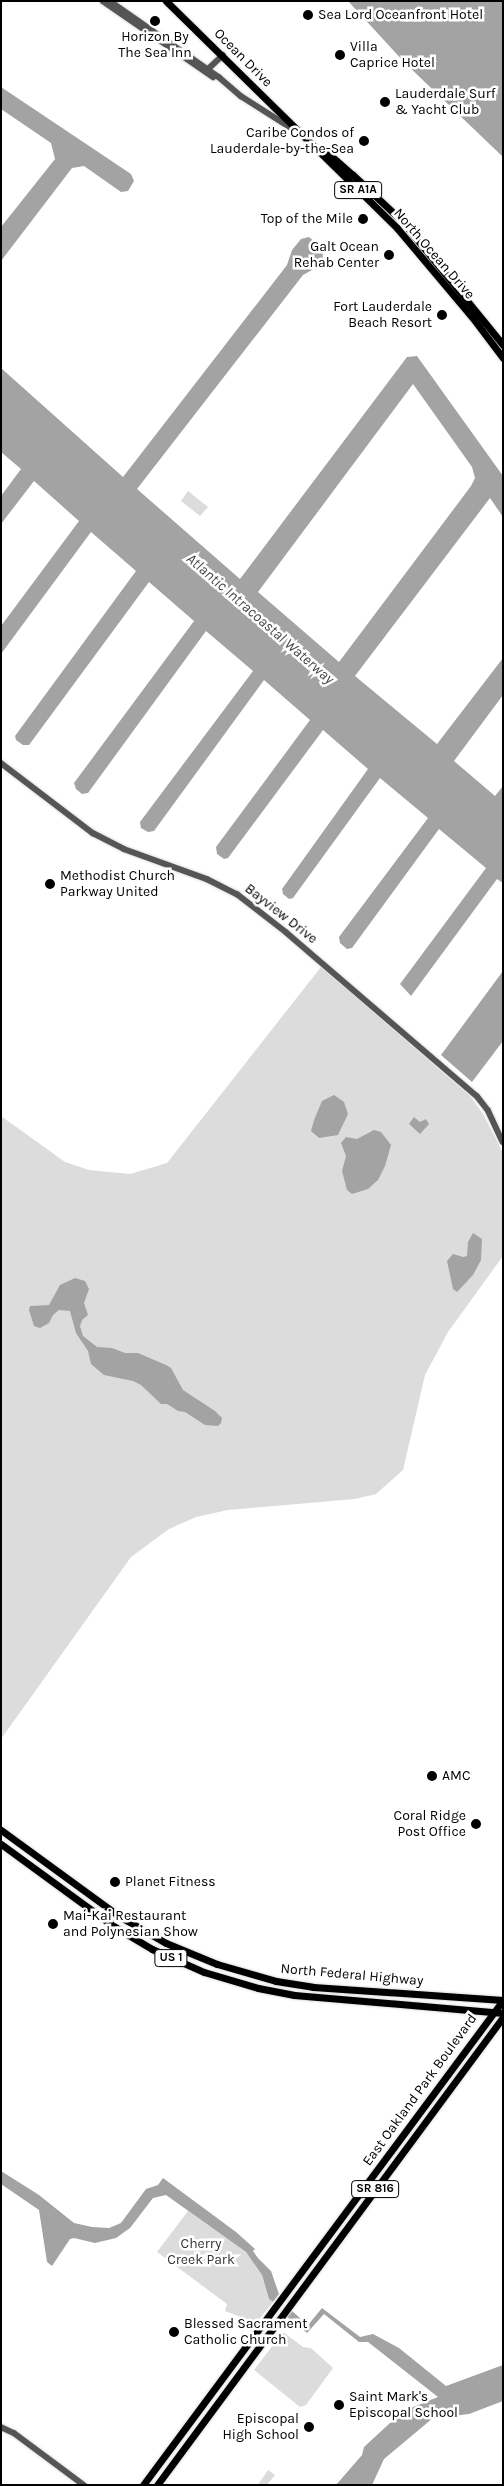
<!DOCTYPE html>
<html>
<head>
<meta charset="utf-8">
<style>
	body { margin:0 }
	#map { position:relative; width:504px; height:2486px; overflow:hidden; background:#fff; font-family:Karla,sans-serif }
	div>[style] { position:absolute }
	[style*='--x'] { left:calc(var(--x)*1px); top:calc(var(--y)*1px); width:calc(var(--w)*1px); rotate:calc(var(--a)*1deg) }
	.green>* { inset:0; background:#dcdcdc }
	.water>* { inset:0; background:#a3a3a3 }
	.roads { filter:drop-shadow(0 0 1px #dbdbdb) drop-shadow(0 0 1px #dbdbdb) }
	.tertiary>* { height:5.5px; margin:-2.75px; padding:0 2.75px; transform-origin:2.75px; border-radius:2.75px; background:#555 }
	.primary>* { height:7px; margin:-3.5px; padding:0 3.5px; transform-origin:3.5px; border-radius:3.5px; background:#000 }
	.dots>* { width:14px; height:14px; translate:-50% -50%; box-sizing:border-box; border:2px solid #fff; border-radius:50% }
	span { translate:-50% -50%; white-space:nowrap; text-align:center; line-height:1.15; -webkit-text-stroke:5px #fff; paint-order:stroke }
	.shield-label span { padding:1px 4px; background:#fff; border:1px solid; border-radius:4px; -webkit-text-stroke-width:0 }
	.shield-label { font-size:12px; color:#000; font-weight:700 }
	.poi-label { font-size:14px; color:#000 }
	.left { translate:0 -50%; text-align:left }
	.right { translate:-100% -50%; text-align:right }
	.street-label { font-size:14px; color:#000 }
	.park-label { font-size:14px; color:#333 }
	.water-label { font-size:15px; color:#444; font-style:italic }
	.frame { position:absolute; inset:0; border:2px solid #000; pointer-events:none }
</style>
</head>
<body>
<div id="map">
	<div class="green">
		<div style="clip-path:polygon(188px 491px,208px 507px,200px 516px,181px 501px)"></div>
		<div style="clip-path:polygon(321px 967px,470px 1096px,483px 1114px,503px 1153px,503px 1256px,448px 1332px,425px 1375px,403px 1470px,376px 1494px,355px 1499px,228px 1510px,196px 1517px,169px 1529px,131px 1557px,1px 1739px,1px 1116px,65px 1162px,89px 1170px,130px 1174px,167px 1163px)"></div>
		<div style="clip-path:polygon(188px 2211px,246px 2252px,262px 2275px,269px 2299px,273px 2302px,256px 2323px,225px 2311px,227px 2304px,157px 2252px)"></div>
		<div style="clip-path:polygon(283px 2332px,303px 2347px,311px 2348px,333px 2368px,306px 2405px,300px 2407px,254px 2370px)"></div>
		<div style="clip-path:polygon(268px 2470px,275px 2475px,267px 2485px,260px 2485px,259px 2483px)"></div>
	</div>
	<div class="water">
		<div style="clip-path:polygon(348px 1px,503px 1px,503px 157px,404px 62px)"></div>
		<div style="clip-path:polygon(1px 87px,131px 174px,134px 181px,128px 191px,121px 192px,84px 166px,72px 168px,1px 261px,1px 227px,55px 159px,51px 143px,1px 109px)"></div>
		<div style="clip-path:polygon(evenodd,309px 237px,322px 248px,323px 258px,312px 270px,303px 275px,137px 489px,240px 579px,407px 357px,417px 356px,503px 476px,503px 517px,490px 498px,355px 676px,437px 744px,503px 658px,503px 695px,454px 761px,495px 796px,503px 786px,503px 883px,497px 879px,411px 996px,400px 984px,486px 868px,439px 829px,352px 948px,347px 949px,340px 943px,339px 937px,428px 818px,380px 778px,293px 898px,289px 899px,283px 894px,282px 889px,368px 769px,323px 730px,228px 858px,224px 859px,217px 854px,216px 847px,310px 720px,264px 680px,154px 831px,148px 832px,141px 828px,140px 822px,253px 671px,206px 631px,88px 793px,82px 794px,76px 789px,74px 783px,194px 621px,149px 582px,29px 745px,23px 745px,16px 740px,15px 736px,136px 571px,91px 532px,1px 654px,1px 626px,79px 521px,34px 481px,1px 524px,1px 496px,21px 469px,1px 452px,1px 368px,123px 477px,287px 265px,292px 250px,301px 239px,309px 237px,413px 384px,472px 467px,475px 478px,471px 486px,339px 662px,258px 592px,413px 384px)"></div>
		<div style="clip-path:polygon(503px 971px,503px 1041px,472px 1082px,441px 1055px)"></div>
		<div style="clip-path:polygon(334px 1095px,344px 1102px,348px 1114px,338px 1135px,319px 1138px,311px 1131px,314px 1120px,322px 1101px)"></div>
		<div style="clip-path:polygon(414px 1117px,420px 1122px,426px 1119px,429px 1124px,420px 1134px,409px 1124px)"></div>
		<div style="clip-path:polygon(374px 1130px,381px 1132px,391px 1145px,385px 1166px,378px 1180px,368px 1189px,352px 1194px,347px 1190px,342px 1171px,346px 1156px,341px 1143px,346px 1137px,357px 1139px)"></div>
		<div style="clip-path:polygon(473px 1233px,482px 1239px,481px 1260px,473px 1275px,457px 1292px,453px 1289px,447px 1261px,453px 1254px,463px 1257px,467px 1256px,468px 1242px)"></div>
		<div style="clip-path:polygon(75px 1278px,85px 1281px,89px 1289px,84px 1303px,88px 1315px,82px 1320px,80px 1326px,83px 1336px,97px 1347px,112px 1348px,125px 1353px,138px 1353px,166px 1365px,171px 1368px,183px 1390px,215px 1411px,222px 1418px,221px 1423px,218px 1426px,205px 1425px,185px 1412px,178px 1411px,167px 1404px,161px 1404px,141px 1385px,133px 1381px,104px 1375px,91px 1364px,88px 1351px,76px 1333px,70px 1311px,59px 1310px,53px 1315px,49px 1323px,40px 1328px,34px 1326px,29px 1310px,30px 1306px,49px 1305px,60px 1285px)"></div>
		<div style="clip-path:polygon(1px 2171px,39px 2195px,74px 2223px,92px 2227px,109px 2228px,121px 2223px,146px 2189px,158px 2185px,163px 2178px,236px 2232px,255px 2249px,253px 2251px,258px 2258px,271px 2271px,279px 2294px,273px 2302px,269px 2299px,262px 2275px,246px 2252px,166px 2195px,153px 2198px,130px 2228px,116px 2238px,95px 2243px,74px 2238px,70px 2239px,52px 2266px,47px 2262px,39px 2210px,1px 2184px)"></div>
		<div style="clip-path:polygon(322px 2308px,360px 2337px,373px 2334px,399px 2348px,446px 2386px,503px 2365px,503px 2401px,469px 2414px,433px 2418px,384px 2459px,372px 2485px,336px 2485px,362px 2455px,364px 2447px,403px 2411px,438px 2397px,368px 2342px,359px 2342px,324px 2314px,307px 2333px,287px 2317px,292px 2311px,308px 2325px)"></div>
	</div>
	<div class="roads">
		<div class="tertiary">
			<div style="--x:103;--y:1;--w:134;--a:34.6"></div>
			<div style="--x:110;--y:1;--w:133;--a:34.9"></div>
			<div style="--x:219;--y:77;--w:29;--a:41"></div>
			<div style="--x:241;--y:96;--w:62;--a:32.4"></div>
			<div style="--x:206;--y:71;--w:23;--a:-43"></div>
			<div style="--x:1;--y:763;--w:116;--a:37.3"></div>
			<div style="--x:93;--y:833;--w:35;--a:27"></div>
			<div style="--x:124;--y:849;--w:88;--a:19.9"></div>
			<div style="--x:207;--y:879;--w:34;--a:27"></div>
			<div style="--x:237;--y:894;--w:62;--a:37.8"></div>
			<div style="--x:286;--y:932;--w:252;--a:40.7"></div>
			<div style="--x:477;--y:1096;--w:18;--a:52"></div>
			<div style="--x:488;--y:1110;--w:35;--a:65"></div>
			<div style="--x:1;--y:2427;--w:14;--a:25"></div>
			<div style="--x:14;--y:2433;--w:87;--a:36.6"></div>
		</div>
		<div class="primary">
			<div style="--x:166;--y:1;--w:324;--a:44.5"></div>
			<div style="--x:397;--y:228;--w:116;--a:49.9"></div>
			<div style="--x:472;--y:317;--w:51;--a:52.9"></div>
			<div style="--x:321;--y:151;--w:11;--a:27"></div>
			<div style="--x:331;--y:156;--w:29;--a:41"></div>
			<div style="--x:353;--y:175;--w:67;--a:43.2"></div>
			<div style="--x:402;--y:221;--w:160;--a:50.8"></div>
			<div style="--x:1;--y:1830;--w:146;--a:36.1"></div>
			<div style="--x:119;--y:1916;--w:54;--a:29.9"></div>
			<div style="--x:166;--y:1943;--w:55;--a:22.4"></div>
			<div style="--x:217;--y:1964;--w:61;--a:16.1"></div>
			<div style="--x:276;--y:1981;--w:37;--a:9"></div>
			<div style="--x:313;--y:1987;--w:190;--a:3.9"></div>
			<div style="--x:1;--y:1844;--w:141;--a:36.1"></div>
			<div style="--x:115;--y:1927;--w:43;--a:30.7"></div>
			<div style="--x:152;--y:1949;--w:57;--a:23.9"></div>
			<div style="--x:204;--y:1972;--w:56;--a:16.5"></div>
			<div style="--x:258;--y:1988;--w:37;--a:11"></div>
			<div style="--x:294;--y:1995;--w:210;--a:4.9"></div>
			<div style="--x:143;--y:2485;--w:604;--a:-53.41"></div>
			<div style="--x:157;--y:2485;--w:582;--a:-53.52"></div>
		</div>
	</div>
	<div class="dots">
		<div style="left:308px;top:15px;background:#000"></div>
		<div style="left:155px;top:21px;background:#000"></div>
		<div style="left:340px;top:55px;background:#000"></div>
		<div style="left:385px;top:102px;background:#000"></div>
		<div style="left:364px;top:141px;background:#000"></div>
		<div style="left:363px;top:219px;background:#000"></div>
		<div style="left:389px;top:255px;background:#000"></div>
		<div style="left:442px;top:315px;background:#000"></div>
		<div style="left:50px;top:884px;background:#000"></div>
		<div style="left:432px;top:1776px;background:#000"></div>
		<div style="left:476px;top:1824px;background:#000"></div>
		<div style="left:115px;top:1882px;background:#000"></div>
		<div style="left:53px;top:1924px;background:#000"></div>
		<div style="left:174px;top:2332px;background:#000"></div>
		<div style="left:339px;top:2405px;background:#000"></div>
		<div style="left:309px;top:2427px;background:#000"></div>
	</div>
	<div class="shield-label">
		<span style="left:358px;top:190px">SR A1A</span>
		<span style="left:171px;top:1958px">US 1</span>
		<span style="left:375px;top:2189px">SR 816</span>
	</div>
	<div class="poi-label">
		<span class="left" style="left:318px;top:15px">Sea Lord Oceanfront Hotel</span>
		<span style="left:155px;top:45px">Horizon By<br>The Sea Inn</span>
		<span class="left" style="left:350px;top:55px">Villa<br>Caprice Hotel</span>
		<span class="left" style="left:395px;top:102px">Lauderdale Surf<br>&amp; Yacht Club</span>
		<span class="right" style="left:354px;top:141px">Caribe Condos of<br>Lauderdale-by-the-Sea</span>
		<span class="right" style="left:353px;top:219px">Top of the Mile</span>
		<span class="right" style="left:379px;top:255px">Galt Ocean<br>Rehab Center</span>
		<span class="right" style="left:432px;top:315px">Fort Lauderdale<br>Beach Resort</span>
		<span class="left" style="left:60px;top:884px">Methodist Church<br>Parkway United</span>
		<span class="left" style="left:442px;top:1776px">AMC</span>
		<span class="right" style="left:466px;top:1824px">Coral Ridge<br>Post Office</span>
		<span class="left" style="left:125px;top:1882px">Planet Fitness</span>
		<span class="left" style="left:63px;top:1924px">Mai-Kai Restaurant<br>and Polynesian Show</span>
		<span class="left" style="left:184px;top:2332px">Blessed Sacrament<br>Catholic Church</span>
		<span class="left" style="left:349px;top:2405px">Saint Mark's<br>Episcopal School</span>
		<span class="right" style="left:299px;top:2427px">Episcopal<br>High School</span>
	</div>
	<div class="street-label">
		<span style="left:243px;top:58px;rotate:45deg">Ocean Drive</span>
		<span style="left:434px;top:254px;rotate:49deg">North Ocean Drive</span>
		<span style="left:281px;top:914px;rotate:38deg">Bayview Drive</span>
		<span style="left:352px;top:1975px;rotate:5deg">North Federal Highway</span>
		<span style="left:420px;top:2090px;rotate:-54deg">East Oakland Park Boulevard</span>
	</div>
	<div class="park-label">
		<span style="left:201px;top:2252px">Cherry<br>Creek Park</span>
	</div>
	<div class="water-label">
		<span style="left:260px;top:619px;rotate:41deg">Atlantic Intracoastal Waterway</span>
	</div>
	<div class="frame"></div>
</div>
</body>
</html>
